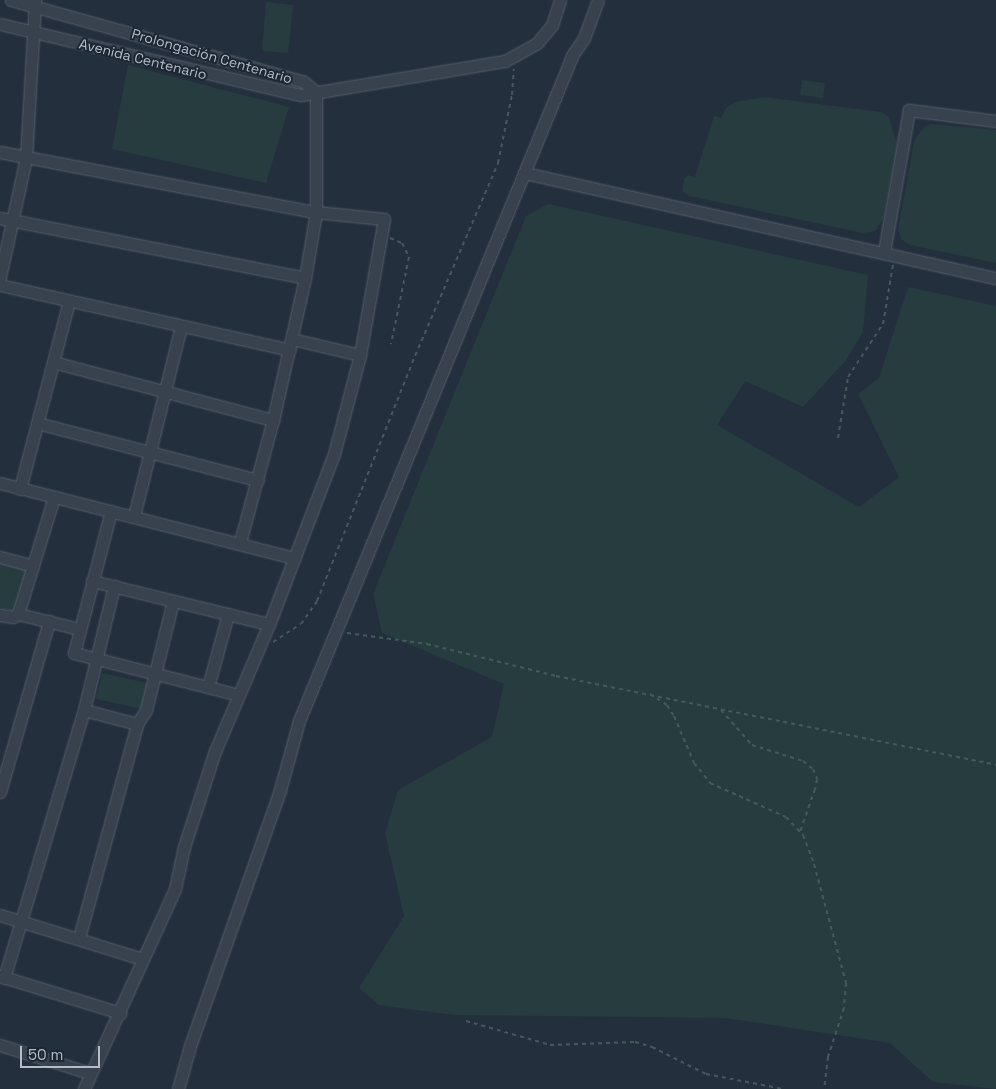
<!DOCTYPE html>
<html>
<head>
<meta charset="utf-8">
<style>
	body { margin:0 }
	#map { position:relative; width:996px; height:1089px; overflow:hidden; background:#242f3e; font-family:"Space Grotesk",sans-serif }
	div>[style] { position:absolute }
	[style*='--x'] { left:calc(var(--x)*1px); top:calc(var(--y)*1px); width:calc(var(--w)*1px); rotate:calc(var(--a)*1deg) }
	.green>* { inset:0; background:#263c3f }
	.path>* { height:2px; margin-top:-1px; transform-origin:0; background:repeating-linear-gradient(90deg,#44595c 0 4px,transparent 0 8px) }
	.roads { filter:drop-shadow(0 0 1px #565f6c) drop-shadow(0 0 1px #565f6c) }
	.minor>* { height:11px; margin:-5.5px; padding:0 5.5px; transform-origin:5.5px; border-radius:5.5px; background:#38414e }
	span { translate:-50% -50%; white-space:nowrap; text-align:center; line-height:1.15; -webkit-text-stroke:4px #1d2633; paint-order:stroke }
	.street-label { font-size:14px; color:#b4bcc9 }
	.scale { position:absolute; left:20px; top:1046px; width:80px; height:22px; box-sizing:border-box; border:2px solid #b4bcc9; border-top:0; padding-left:6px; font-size:15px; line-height:18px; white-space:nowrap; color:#b4bcc9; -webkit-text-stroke:4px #1d2633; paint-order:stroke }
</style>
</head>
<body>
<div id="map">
	<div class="green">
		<div style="clip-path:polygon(266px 2px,293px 5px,288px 53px,262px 51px)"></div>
		<div style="clip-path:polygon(128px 65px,289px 107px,266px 183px,112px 149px)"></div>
		<div style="clip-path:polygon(802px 80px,825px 83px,823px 98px,800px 95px)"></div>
		<div style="clip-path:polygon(764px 97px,881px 112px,888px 116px,897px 143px,883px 219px,875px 231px,863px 233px,689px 196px,682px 191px,684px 179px,688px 175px,695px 177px,714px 116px,721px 118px,726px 108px,736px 102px)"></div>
		<div style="clip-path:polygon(932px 124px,996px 130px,996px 263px,910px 245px,901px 239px,898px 229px,914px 141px,925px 126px)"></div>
		<div style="clip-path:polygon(549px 204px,868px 275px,863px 332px,847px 359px,803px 407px,745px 381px,717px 425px,859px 507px,899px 477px,858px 394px,879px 378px,908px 287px,996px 306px,996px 1089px,933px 1082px,890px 1043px,726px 1018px,454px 1015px,379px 1005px,359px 988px,404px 916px,385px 833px,398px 790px,492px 737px,504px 684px,382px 633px,373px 594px,526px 216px)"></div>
		<div style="clip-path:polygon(0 559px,28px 569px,15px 611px,0 610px)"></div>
		<div style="clip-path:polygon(102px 673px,147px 683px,142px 709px,96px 699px)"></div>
	</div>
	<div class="path">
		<div style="--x:390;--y:238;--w:13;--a:23"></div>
		<div style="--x:402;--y:243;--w:16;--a:63"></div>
		<div style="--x:409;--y:257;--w:89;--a:101.7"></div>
		<div style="--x:838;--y:438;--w:62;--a:-80.7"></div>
		<div style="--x:848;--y:377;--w:64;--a:-56.6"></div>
		<div style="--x:883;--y:324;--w:60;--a:-80.4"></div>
		<div style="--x:347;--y:633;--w:81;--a:7.8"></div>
		<div style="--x:427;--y:644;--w:133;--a:13.9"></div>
		<div style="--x:556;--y:676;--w:449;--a:11.4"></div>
		<div style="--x:273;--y:642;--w:33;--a:-33"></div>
		<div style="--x:301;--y:624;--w:28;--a:-55"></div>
		<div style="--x:317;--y:601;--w:256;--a:-68.2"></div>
		<div style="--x:412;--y:363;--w:218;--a:-66.7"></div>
		<div style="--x:498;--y:163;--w:69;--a:-78.4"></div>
		<div style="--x:512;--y:95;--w:26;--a:-86"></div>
		<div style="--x:650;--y:694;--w:20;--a:33"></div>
		<div style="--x:667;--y:705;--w:13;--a:58"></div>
		<div style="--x:674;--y:716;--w:51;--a:66.9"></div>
		<div style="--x:694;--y:763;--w:26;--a:51"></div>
		<div style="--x:710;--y:783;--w:83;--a:24.1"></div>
		<div style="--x:786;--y:817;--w:25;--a:47"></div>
		<div style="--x:803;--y:835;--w:31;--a:69"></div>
		<div style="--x:814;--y:864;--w:123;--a:74.9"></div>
		<div style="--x:846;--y:983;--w:25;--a:95"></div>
		<div style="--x:844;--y:1008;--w:52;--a:108.1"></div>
		<div style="--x:828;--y:1057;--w:32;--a:97"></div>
		<div style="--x:721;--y:710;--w:47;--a:48.5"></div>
		<div style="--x:752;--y:745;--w:53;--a:17.4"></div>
		<div style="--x:803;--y:761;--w:13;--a:39"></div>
		<div style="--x:813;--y:769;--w:11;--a:68"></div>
		<div style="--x:817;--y:779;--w:10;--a:101"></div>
		<div style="--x:815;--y:789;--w:46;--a:109.2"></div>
		<div style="--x:466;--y:1021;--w:87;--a:15.9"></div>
		<div style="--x:550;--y:1045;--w:85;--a:-2"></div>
		<div style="--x:635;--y:1042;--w:18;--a:16"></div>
		<div style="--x:652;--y:1047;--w:60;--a:26.6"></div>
		<div style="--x:706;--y:1074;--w:78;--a:11"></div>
	</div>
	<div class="roads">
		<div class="minor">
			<div style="--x:11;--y:0;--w:304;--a:15.6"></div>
			<div style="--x:304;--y:82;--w:16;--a:40"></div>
			<div style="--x:0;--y:24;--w:309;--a:13.3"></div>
			<div style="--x:301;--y:95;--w:207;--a:-9.5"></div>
			<div style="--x:505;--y:61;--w:37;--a:-29"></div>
			<div style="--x:537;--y:43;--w:23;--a:-50"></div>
			<div style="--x:552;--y:25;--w:26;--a:-72"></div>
			<div style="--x:0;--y:152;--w:322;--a:10.8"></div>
			<div style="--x:316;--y:212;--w:68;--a:5.9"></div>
			<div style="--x:384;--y:219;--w:138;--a:100"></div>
			<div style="--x:360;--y:355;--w:102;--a:104.7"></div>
			<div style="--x:334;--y:454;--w:182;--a:110.9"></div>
			<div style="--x:269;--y:624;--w:138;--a:113"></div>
			<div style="--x:215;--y:751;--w:101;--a:107.9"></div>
			<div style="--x:184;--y:847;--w:43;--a:102.1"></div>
			<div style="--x:175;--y:889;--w:220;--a:114.5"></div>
			<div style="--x:525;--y:173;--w:483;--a:12.6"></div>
			<div style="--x:0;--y:218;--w:311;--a:11.1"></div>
			<div style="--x:884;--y:252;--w:144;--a:-80"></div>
			<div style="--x:909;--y:110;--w:88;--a:7.2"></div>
			<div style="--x:0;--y:277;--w:122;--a:-77.7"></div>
			<div style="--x:26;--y:158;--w:158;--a:-86.7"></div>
			<div style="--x:0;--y:285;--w:297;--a:12.6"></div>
			<div style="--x:292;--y:339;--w:70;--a:13.2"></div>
			<div style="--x:53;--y:362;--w:228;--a:14.8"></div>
			<div style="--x:37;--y:423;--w:228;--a:14.5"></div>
			<div style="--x:0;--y:483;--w:304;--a:14.3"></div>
			<div style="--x:20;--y:489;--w:194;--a:-75.4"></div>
			<div style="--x:111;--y:511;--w:147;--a:104.6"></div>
			<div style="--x:74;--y:653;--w:170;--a:14.3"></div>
			<div style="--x:134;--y:516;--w:196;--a:-76.1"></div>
			<div style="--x:240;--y:542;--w:126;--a:-74.9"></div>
			<div style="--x:273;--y:420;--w:146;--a:-77.3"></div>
			<div style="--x:305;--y:278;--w:67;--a:-80.5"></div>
			<div style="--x:316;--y:212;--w:120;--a:-90"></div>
			<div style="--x:0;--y:557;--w:34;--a:15"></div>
			<div style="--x:92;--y:581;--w:182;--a:13.7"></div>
			<div style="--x:18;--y:614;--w:122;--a:-72.9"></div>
			<div style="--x:0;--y:615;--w:13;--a:9"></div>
			<div style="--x:13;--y:617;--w:6;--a:-31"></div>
			<div style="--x:18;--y:614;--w:63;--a:13.8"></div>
			<div style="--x:208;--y:687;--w:76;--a:-74.7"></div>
			<div style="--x:84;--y:710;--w:55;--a:14.8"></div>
			<div style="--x:0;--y:792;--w:178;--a:-74"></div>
			<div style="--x:0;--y:915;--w:149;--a:17.2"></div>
			<div style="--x:79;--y:938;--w:222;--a:-74.8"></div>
			<div style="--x:137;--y:724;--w:17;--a:-57"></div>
			<div style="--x:146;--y:710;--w:112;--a:-76.1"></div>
			<div style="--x:0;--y:976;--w:126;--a:17.1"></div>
			<div style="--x:4;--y:978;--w:280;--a:-73.4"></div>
			<div style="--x:84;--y:710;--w:128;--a:-76.4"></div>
			<div style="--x:0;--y:1045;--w:94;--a:17.3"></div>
			<div style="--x:178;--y:1089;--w:45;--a:-74.4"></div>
			<div style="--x:190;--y:1046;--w:271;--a:-70.6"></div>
			<div style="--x:280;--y:790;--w:72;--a:-74.6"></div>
			<div style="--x:299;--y:721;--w:721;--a:-67.67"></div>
			<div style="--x:573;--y:54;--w:19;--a:-55"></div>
			<div style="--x:584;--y:38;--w:40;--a:-69.8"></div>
		</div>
	</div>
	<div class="street-label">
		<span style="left:212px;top:56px;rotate:16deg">Prolongación Centenario</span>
		<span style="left:143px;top:59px;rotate:14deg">Avenida Centenario</span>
	</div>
	<div class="scale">50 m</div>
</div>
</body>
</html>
